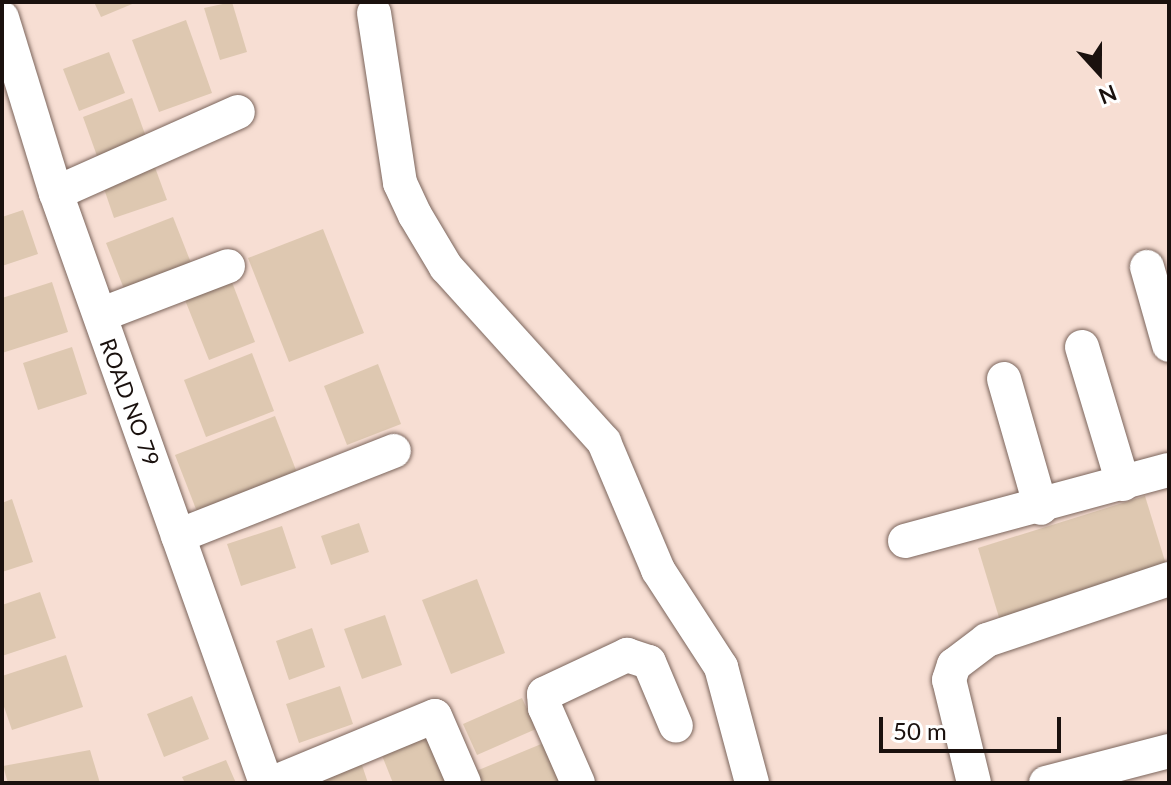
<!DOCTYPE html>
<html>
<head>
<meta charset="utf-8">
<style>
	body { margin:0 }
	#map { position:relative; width:1171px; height:785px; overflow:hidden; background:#f7ded3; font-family:Lato,sans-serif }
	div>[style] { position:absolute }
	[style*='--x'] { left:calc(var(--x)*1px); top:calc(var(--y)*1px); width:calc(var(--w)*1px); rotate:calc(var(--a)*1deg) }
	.building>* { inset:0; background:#dec8b1 }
	.roads { filter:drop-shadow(0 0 2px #7b655c) drop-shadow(0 0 2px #7b655c) }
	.minor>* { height:34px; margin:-17px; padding:0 17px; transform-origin:17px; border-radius:17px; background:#fff }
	span { translate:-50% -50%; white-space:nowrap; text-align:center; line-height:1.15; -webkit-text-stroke:6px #fff; paint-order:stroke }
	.street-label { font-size:22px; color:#1a110e }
	.frame { position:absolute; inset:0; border:4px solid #1a110e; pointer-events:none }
	.north { position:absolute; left:1059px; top:32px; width:80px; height:80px; -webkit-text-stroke:6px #fff; paint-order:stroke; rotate:159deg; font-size:22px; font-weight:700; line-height:32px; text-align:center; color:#1a110e }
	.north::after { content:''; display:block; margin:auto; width:28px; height:36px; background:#1a110e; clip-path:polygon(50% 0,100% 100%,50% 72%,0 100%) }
	.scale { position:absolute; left:879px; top:717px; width:182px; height:36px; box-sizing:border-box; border:4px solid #1a110e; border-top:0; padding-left:10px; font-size:24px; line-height:28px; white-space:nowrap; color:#1a110e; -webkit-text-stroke:6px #fff; paint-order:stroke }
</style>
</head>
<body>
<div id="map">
	<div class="building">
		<div style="clip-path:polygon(94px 2px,137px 2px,101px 17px)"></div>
		<div style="clip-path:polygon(232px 2px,247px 52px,220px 60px,204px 8px)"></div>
		<div style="clip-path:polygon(186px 20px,212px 93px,159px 112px,132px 40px)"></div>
		<div style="clip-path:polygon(109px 52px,125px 93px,79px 111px,63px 69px)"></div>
		<div style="clip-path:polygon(132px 98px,146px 137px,97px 156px,83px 117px)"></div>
		<div style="clip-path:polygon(153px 162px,167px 200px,114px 218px,101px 180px)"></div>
		<div style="clip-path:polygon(23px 210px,38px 254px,2px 266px,2px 217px)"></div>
		<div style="clip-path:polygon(173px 217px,193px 268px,126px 294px,106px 243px)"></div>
		<div style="clip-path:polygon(323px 229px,364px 333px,289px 362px,248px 258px)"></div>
		<div style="clip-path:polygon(230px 277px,255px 342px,209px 360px,183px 295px)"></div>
		<div style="clip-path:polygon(52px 282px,68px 332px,2px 353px,2px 298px)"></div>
		<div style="clip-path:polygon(72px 347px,87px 394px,38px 410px,23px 363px)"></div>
		<div style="clip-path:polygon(252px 353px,274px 411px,206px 437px,184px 380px)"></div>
		<div style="clip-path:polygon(378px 364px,401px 424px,347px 445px,324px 386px)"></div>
		<div style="clip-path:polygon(275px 416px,301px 483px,201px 522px,175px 455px)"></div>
		<div style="clip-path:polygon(1145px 496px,1168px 571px,1001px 624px,978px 548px)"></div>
		<div style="clip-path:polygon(12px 499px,33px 562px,2px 572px,2px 503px)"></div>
		<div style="clip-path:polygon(359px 523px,369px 552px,331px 565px,321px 536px)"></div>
		<div style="clip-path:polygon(282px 526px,296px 568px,241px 586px,227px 544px)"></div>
		<div style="clip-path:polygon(477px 579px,505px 653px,451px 674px,422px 600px)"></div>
		<div style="clip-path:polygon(40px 592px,56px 638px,2px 656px,2px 605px)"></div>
		<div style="clip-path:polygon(385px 615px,402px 665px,362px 679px,344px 629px)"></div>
		<div style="clip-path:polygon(312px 628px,325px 667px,289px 680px,276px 641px)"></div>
		<div style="clip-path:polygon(66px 655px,83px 707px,12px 730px,2px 701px,2px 676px)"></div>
		<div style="clip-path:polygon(340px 686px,353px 724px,299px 743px,286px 704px)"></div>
		<div style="clip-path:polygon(192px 696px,209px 739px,164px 757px,147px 714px)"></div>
		<div style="clip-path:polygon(522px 698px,536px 729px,477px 755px,463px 724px)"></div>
		<div style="clip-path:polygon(431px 734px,450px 783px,393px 783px,381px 753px)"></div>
		<div style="clip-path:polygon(546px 742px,562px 783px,473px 783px,469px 774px)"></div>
		<div style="clip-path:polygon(90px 750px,100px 783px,8px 783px,3px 766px)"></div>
		<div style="clip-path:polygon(359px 756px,368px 783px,312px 783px)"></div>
		<div style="clip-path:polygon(226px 760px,236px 783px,185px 783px,182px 777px)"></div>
	</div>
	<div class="roads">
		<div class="minor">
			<div style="--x:374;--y:13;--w:172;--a:81.3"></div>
			<div style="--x:400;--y:183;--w:35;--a:65"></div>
			<div style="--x:415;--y:215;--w:61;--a:59.2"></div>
			<div style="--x:446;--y:267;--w:236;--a:47.9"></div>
			<div style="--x:604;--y:442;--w:139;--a:67.1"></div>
			<div style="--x:658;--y:570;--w:116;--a:57"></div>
			<div style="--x:721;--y:667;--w:120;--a:75"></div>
			<div style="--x:2;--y:18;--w:183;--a:72.9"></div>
			<div style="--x:56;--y:193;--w:626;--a:70.41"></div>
			<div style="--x:56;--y:193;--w:199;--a:-24"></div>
			<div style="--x:1147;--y:267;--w:81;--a:74.2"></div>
			<div style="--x:100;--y:315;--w:137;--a:-20.9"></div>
			<div style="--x:1082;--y:347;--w:143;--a:73.3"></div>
			<div style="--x:1004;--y:379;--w:134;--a:74"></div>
			<div style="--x:178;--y:536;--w:232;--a:-21.5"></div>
			<div style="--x:905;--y:541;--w:273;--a:-15.1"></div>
			<div style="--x:273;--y:783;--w:175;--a:-22.5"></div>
			<div style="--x:435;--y:716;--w:73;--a:66.6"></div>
			<div style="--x:578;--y:783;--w:82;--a:-113.7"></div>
			<div style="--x:545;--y:708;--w:14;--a:-94"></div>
			<div style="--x:544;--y:694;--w:92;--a:-25.2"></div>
			<div style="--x:627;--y:655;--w:23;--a:18"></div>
			<div style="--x:649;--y:662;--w:69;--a:67.1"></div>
			<div style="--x:974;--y:783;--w:106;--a:-103.6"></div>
			<div style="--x:949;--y:680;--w:16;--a:-72"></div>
			<div style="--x:954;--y:665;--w:41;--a:-37.1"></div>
			<div style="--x:987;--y:640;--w:192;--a:-18.5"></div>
			<div style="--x:1046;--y:783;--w:127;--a:-14.6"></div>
		</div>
	</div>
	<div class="street-label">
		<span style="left:130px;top:402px;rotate:70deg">ROAD NO 79</span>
	</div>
	<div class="frame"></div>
	<div class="north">N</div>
	<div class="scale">50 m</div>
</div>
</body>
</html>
